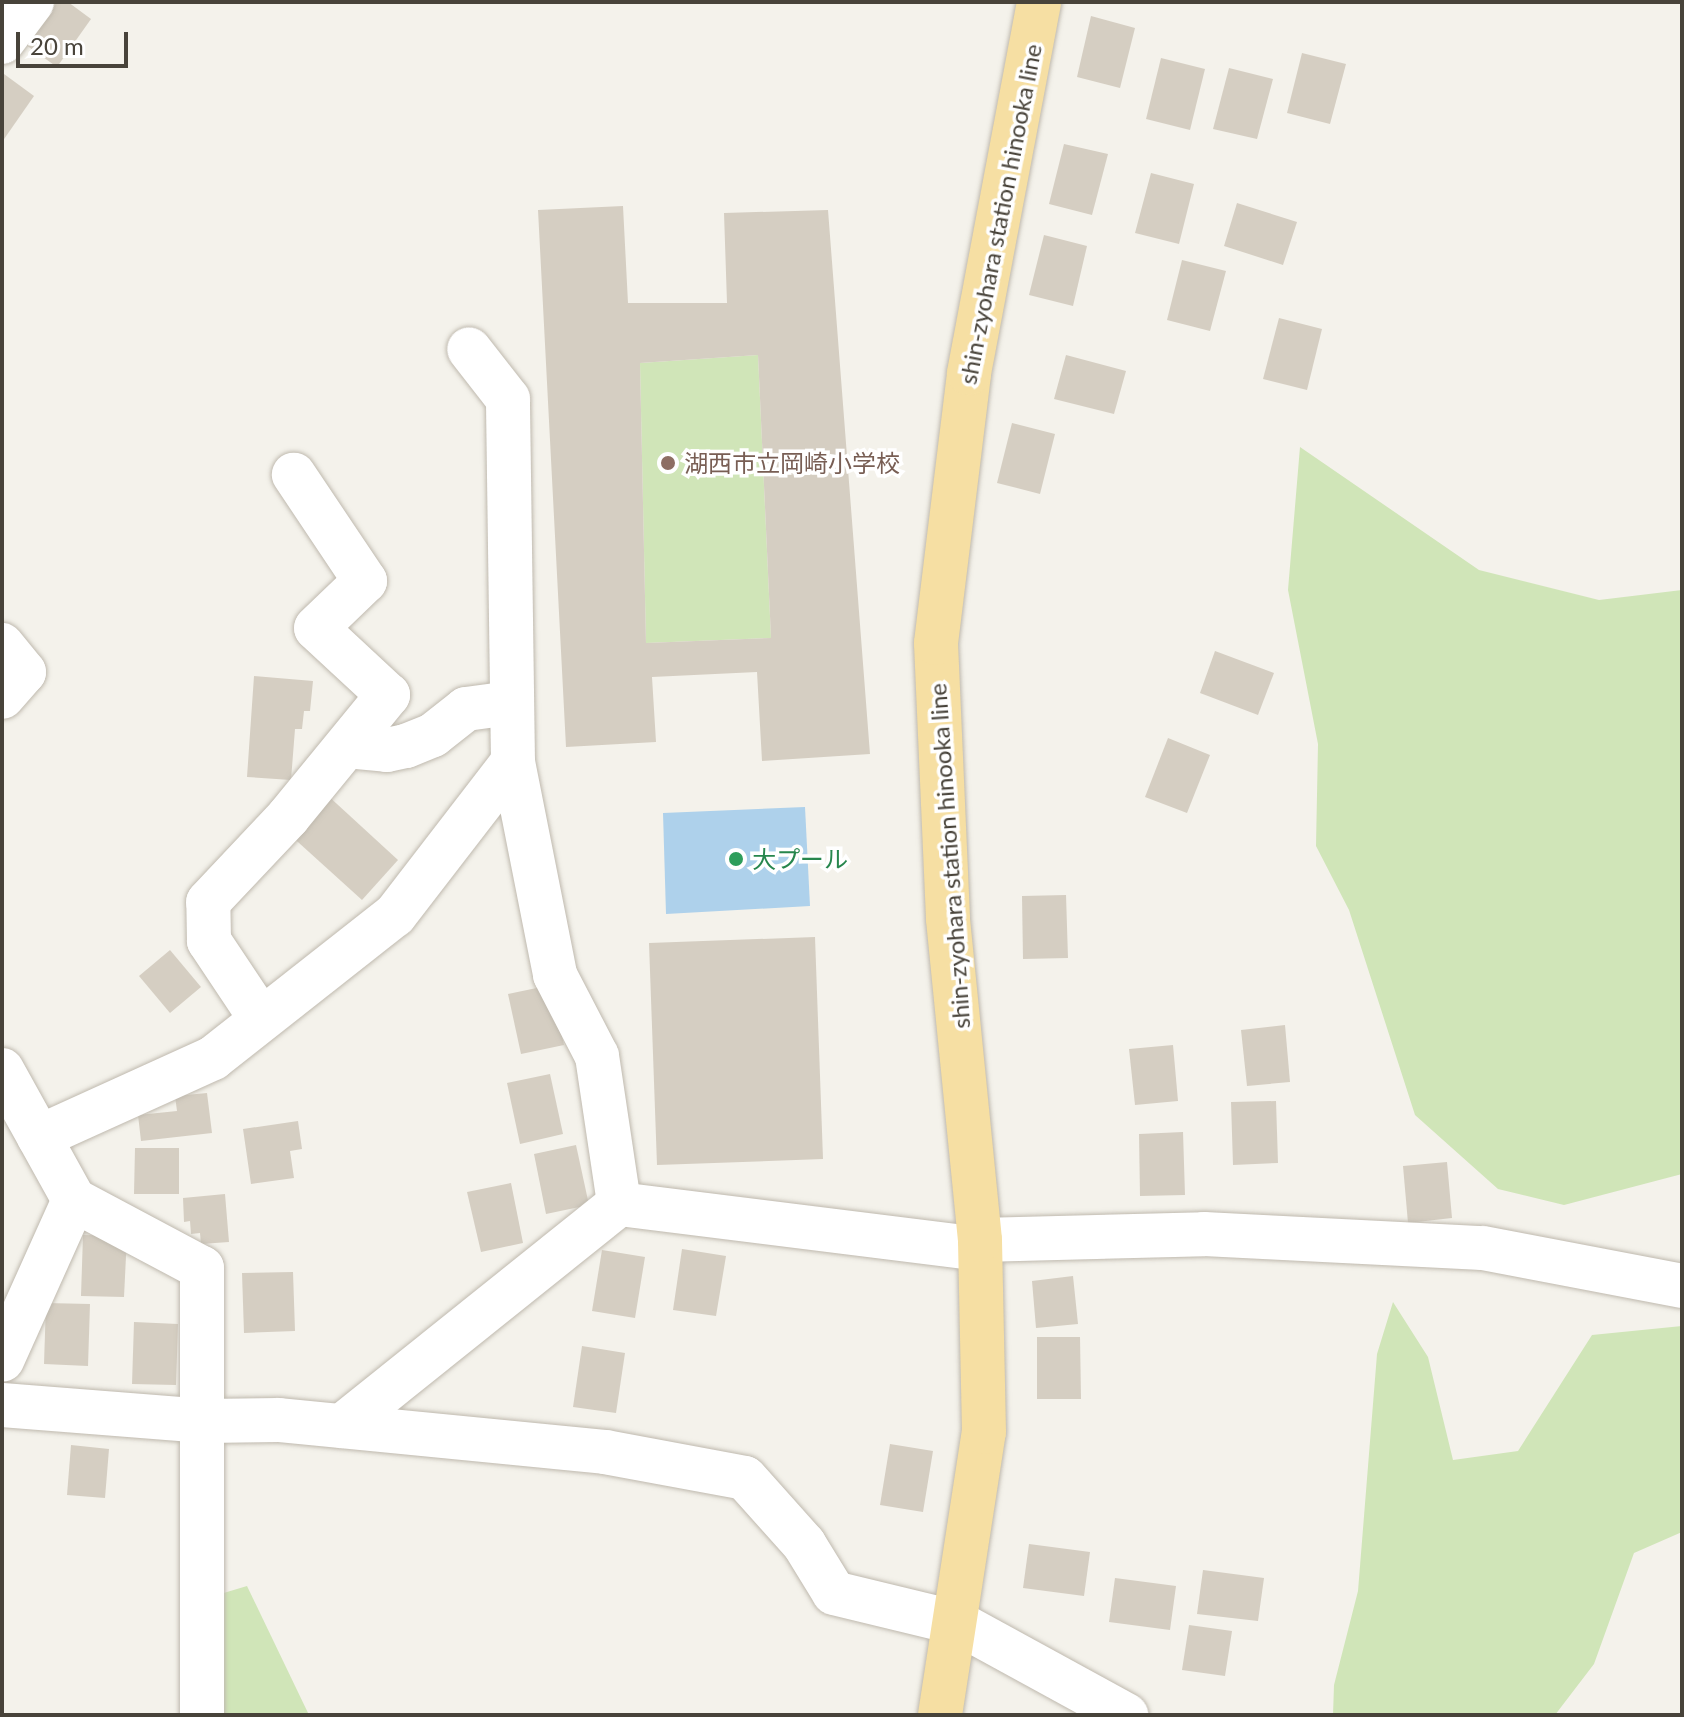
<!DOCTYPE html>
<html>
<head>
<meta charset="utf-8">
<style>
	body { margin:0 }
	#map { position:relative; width:1684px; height:1717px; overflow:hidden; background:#f4f2eb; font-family:Lato,"Noto Sans JP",sans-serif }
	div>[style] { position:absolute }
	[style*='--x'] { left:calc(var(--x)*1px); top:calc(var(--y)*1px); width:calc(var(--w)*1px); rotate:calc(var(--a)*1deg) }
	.green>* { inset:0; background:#d0e5b8 }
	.water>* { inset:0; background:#aed1eb }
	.building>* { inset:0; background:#d5cec2 }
	.roads { filter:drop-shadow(0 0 2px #bfb9ae) drop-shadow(0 0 2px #bfb9ae) }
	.minor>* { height:44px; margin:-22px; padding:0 22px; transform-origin:22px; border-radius:22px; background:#fff }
	.major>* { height:44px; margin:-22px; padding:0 22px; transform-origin:22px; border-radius:22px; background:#f6dfa3 }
	.dots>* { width:22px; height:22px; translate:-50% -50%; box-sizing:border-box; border:4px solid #fff; border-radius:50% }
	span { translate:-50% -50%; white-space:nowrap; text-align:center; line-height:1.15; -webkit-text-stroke:7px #fff; paint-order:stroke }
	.street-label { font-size:24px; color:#48433a }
	.education-label { font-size:24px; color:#785e54 }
	.left { translate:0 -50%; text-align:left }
	.leisure-label { font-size:24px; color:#27864d }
	.frame { position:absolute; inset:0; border:4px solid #48433a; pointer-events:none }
	.scale { position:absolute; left:16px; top:32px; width:112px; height:36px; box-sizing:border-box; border:4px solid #48433a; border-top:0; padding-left:10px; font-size:24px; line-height:28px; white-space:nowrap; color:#48433a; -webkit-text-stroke:6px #fff; paint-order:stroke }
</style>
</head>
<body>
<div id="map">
	<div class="green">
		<div style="clip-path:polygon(758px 355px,771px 638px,646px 643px,640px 363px)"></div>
		<div style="clip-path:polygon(1300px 447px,1479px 570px,1599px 600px,1682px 590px,1682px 1174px,1564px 1205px,1498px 1189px,1415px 1115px,1349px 910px,1316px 846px,1318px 744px,1288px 590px)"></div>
		<div style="clip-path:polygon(1393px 1302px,1428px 1357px,1453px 1460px,1518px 1451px,1592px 1335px,1682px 1326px,1682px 1532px,1634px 1553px,1594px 1664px,1555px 1715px,1333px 1715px,1334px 1685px,1358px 1591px,1377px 1354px)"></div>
		<div style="clip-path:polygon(247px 1586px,309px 1715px,191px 1715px,197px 1601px)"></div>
	</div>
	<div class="water">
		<div style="clip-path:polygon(805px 807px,810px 906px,666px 914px,663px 813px)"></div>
	</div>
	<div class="building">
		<div style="clip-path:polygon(57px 2px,68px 2px,91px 19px,57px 67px,26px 45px)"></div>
		<div style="clip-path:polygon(1091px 16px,1135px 28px,1120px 88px,1077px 77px)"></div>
		<div style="clip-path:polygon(1302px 53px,1346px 64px,1330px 124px,1287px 113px)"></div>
		<div style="clip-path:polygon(1161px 58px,1205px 69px,1190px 130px,1146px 119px)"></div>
		<div style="clip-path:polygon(1229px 68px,1273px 79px,1257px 139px,1213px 129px)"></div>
		<div style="clip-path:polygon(4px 74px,34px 96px,2px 142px,2px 77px)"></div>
		<div style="clip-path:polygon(1064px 144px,1108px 154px,1092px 215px,1049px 204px)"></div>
		<div style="clip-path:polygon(1151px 173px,1194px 184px,1179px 244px,1135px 233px)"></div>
		<div style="clip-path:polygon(1237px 203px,1297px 222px,1283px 265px,1224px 246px)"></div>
		<div style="clip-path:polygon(evenodd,623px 206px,628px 303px,727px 303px,724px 213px,828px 210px,870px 754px,762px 761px,757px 672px,652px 677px,656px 742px,566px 747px,538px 210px,623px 206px,758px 355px,771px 638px,646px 643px,640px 363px,758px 355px)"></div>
		<div style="clip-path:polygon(1044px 235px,1087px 246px,1073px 306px,1029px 295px)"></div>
		<div style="clip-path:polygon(1182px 260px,1226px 271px,1210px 331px,1167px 320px)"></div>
		<div style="clip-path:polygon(1279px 318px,1322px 329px,1307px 390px,1263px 379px)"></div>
		<div style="clip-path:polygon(1066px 355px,1126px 371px,1114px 414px,1054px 399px)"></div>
		<div style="clip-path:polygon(1012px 423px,1055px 434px,1040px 494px,997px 483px)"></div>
		<div style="clip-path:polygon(1215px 651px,1274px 673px,1258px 715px,1200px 693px)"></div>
		<div style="clip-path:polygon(254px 676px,313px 681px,310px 711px,304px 711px,302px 729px,295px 729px,291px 780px,247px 777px)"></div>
		<div style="clip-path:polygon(1168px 738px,1210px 755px,1187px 813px,1145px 797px)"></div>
		<div style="clip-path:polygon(325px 793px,398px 860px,362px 900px,288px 833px)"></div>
		<div style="clip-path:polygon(1066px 895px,1068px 958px,1023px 959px,1022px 896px)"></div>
		<div style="clip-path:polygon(815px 937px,823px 1159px,657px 1165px,649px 943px)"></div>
		<div style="clip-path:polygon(170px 950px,201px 987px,170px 1013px,139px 976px)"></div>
		<div style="clip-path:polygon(551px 985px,564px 1045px,521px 1054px,508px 994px)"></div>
		<div style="clip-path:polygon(1285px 1025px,1290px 1082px,1247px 1086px,1241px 1030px)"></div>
		<div style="clip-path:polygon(1173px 1045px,1178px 1101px,1135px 1105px,1129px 1049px)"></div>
		<div style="clip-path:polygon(550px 1074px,563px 1134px,520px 1144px,507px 1083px)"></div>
		<div style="clip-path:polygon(207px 1093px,212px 1133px,141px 1141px,138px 1115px,177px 1111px,175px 1096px)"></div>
		<div style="clip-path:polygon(1276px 1101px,1278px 1163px,1233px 1165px,1231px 1102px)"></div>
		<div style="clip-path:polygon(298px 1121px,302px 1149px,290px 1151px,294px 1178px,251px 1184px,243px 1129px)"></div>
		<div style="clip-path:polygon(1183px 1132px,1185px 1195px,1140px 1196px,1139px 1134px)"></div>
		<div style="clip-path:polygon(576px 1145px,589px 1205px,546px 1214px,534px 1154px)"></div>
		<div style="clip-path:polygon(135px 1148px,179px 1148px,179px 1194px,134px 1194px)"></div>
		<div style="clip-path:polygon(1447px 1162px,1452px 1218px,1408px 1223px,1403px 1166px)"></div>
		<div style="clip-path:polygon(511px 1183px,523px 1243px,481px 1252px,467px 1192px)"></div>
		<div style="clip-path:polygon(225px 1194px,229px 1242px,201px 1244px,200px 1233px,191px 1234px,190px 1221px,184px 1222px,183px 1198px)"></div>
		<div style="clip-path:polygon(83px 1235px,127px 1236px,124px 1297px,81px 1296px)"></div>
		<div style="clip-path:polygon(682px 1249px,726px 1256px,716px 1316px,673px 1310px)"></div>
		<div style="clip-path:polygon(602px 1250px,645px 1257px,635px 1318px,592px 1311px)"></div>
		<div style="clip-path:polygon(293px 1272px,295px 1331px,244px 1333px,242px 1273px)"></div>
		<div style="clip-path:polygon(1073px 1276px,1078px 1324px,1036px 1328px,1032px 1281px)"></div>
		<div style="clip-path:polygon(46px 1303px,90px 1304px,88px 1366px,44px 1364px)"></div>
		<div style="clip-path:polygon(134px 1322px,178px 1324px,176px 1385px,132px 1384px)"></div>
		<div style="clip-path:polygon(1037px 1337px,1080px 1337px,1081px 1399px,1037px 1399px)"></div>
		<div style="clip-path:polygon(582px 1346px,625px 1353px,616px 1413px,573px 1407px)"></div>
		<div style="clip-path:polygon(890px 1444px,933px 1451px,923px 1512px,880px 1505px)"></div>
		<div style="clip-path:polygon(71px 1445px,109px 1449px,105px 1498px,67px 1495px)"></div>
		<div style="clip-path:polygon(1029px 1544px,1090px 1552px,1084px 1596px,1023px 1588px)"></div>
		<div style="clip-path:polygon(1203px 1570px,1264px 1578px,1258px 1621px,1197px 1614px)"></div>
		<div style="clip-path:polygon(1115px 1578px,1176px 1586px,1170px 1630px,1109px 1622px)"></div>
		<div style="clip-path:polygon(1189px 1625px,1232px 1631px,1225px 1676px,1182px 1670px)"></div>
	</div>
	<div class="roads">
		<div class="minor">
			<div style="--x:2;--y:42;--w:50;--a:-53.1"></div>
			<div style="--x:2;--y:645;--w:35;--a:51"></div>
			<div style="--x:24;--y:672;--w:33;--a:131"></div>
			<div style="--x:347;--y:746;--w:40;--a:5.7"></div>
			<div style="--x:387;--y:750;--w:19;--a:-12"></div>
			<div style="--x:406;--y:746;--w:29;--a:-22"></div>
			<div style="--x:433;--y:735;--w:42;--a:-38.2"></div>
			<div style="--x:466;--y:709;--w:45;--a:-7.6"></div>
			<div style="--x:513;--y:762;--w:217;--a:78.8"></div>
			<div style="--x:555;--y:975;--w:91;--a:62.6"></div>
			<div style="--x:597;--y:1056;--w:150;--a:81.5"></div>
			<div style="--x:619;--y:1204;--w:364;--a:7.1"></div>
			<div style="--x:261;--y:1019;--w:94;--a:-123.7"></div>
			<div style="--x:209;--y:941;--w:39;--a:-91"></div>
			<div style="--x:208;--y:902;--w:117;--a:-46.7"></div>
			<div style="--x:288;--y:817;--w:158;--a:-50.7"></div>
			<div style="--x:388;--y:695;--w:98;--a:-137.1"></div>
			<div style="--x:316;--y:628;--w:68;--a:-43.8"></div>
			<div style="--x:365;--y:581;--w:128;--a:-123.8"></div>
			<div style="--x:2;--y:1070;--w:149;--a:61"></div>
			<div style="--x:74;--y:1200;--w:175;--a:114.2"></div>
			<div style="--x:39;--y:1137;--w:191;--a:-24.4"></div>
			<div style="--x:213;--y:1058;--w:231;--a:-38.2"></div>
			<div style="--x:395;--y:915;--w:193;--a:-52.4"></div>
			<div style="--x:513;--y:762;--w:363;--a:-90.8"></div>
			<div style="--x:508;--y:399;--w:63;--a:-128"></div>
			<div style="--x:74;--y:1200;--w:145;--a:28"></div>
			<div style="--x:202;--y:1268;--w:447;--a:90"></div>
			<div style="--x:980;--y:1240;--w:224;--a:-1.5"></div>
			<div style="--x:1204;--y:1234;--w:279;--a:2.9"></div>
			<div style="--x:1483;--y:1248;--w:203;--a:10.8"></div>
			<div style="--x:2;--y:1405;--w:204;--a:4.5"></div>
			<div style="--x:205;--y:1421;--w:74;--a:-0.8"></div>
			<div style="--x:279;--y:1420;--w:328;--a:5.6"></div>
			<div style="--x:605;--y:1452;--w:142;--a:10.5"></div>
			<div style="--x:745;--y:1478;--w:89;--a:48.2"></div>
			<div style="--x:804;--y:1544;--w:57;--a:58.5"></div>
			<div style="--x:834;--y:1593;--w:128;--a:13.6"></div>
			<div style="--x:958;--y:1623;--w:192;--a:28.7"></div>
			<div style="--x:342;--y:1426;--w:355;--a:-38.7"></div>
		</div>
		<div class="major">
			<div style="--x:940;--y:1715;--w:286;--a:-81.2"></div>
			<div style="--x:984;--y:1432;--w:192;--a:-91.2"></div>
			<div style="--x:980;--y:1240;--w:324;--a:-95.7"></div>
			<div style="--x:948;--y:918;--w:275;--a:-92.5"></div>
			<div style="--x:936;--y:643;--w:272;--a:-83"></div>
			<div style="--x:969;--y:373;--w:378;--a:-79.3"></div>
		</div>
	</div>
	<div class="dots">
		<div style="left:668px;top:463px;background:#8d6e63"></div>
		<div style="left:736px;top:859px;background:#2e9e5b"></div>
	</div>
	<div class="street-label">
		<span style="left:1000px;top:214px;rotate:-79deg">shin-zyohara station hinooka line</span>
		<span style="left:949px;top:856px;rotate:-94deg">shin-zyohara station hinooka line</span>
	</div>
	<div class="education-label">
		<span class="left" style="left:684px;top:463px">湖西市立岡崎小学校</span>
	</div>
	<div class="leisure-label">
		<span class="left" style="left:752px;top:859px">大プール</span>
	</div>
	<div class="frame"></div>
	<div class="scale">20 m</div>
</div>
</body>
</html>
